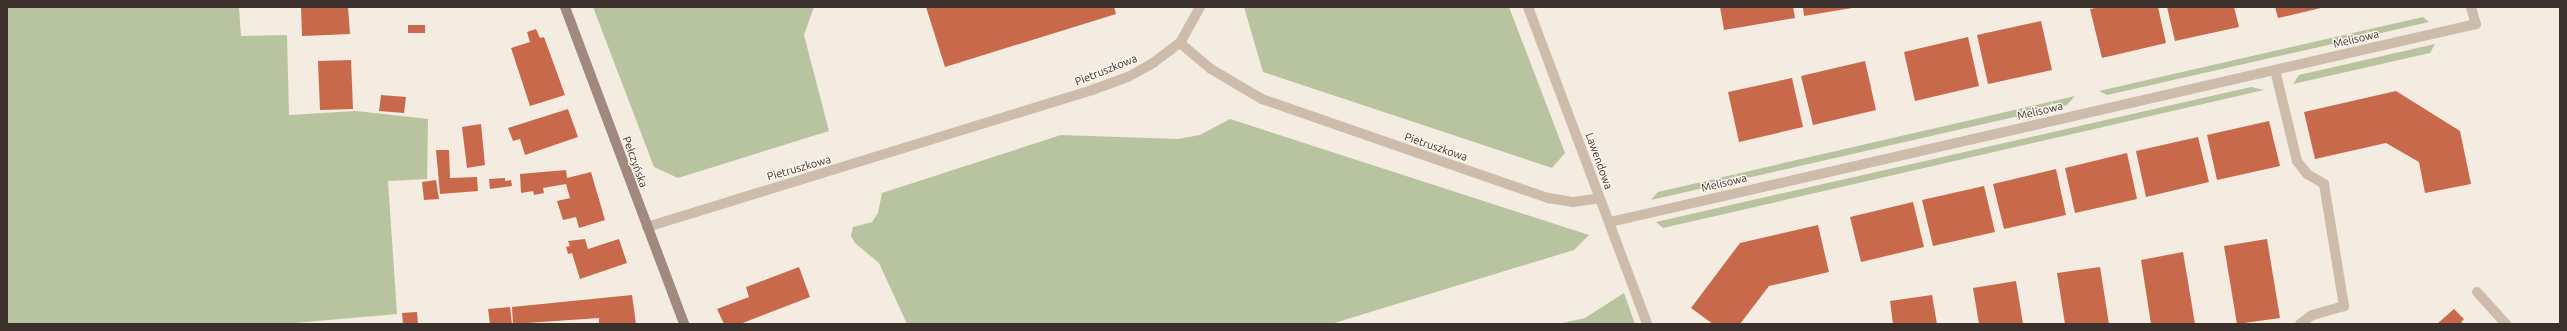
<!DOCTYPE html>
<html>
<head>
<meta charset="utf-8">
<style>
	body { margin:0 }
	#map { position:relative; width:2567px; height:331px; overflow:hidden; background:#f4ebe1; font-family:Ubuntu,sans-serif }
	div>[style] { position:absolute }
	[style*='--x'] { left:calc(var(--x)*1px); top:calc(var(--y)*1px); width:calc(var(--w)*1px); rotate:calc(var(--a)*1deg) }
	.green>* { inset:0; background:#b8c4a0 }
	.building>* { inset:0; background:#c8694b }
	.service>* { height:10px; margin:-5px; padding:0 5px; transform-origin:5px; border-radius:5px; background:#cdbbac }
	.minor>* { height:10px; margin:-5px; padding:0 5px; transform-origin:5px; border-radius:5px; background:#cdbbac }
	.secondary>* { height:10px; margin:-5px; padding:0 5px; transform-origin:5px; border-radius:5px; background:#a18a7d }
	span { translate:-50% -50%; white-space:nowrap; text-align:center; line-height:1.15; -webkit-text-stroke:3px #fbf5ee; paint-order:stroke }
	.street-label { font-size:11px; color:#3b302b }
	.frame { position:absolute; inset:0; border:8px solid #3b302b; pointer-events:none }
</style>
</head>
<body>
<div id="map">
	<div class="green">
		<div style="clip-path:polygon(7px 7px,239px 7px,241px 36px,287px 35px,289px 115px,356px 111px,428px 119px,427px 179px,388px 181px,397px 314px,283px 324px,7px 324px)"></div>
		<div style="clip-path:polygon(593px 7px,814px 7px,804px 35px,829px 131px,678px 178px,654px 167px)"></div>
		<div style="clip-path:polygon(1244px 7px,1509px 7px,1565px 153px,1552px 168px,1263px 72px)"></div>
		<div style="clip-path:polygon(2423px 17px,2429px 22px,2107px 95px,2099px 91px)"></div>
		<div style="clip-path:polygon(2435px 44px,2430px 53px,2293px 84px,2299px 75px)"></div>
		<div style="clip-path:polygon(2251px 87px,2264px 90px,1663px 228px,1656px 222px)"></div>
		<div style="clip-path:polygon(2075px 96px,2067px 105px,1651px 200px,1658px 192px)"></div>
		<div style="clip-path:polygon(1230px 119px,1589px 235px,1574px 250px,1331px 324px,907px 324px,879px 263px,855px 243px,851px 236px,853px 227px,872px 222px,878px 213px,882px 193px,1061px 135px,1178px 139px,1200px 135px)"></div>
		<div style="clip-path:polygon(1624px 293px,1635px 324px,1558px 324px,1585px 318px)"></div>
	</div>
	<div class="building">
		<div style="clip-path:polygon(301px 7px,348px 7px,350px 34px,302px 36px)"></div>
		<div style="clip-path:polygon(926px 7px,1114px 7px,1116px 14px,945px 67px)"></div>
		<div style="clip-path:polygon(1720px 7px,1793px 7px,1795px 18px,1724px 30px)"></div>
		<div style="clip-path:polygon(1803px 7px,1852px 7px,1852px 8px,1804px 16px)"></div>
		<div style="clip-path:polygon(2101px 7px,2158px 7px,2166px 43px,2102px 58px,2090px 9px)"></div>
		<div style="clip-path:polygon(2167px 7px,2234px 7px,2239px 27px,2175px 41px)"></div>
		<div style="clip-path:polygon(2275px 7px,2321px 7px,2321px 8px,2278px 18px)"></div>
		<div style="clip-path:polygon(2041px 21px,2052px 70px,1988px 84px,1977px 35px)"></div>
		<div style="clip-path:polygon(408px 25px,425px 25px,425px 33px,408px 33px)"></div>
		<div style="clip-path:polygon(536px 29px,540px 38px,544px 37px,565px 95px,530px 106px,511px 48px,530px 42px,527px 32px)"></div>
		<div style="clip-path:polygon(1968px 37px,1979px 86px,1915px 101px,1904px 52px)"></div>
		<div style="clip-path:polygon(351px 60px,353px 109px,320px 110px,318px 61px)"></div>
		<div style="clip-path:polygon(1865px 61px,1876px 110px,1813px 125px,1801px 76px)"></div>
		<div style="clip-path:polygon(1792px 78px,1803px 127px,1739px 142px,1728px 92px)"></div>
		<div style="clip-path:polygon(2396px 91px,2460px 131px,2471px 184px,2425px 193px,2419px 162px,2386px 143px,2315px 159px,2304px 112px)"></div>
		<div style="clip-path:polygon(381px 95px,406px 97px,404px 113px,379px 111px)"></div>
		<div style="clip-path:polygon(568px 109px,578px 137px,525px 155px,520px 139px,513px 141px,508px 128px)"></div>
		<div style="clip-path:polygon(2269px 121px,2280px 166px,2217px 180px,2207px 135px)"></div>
		<div style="clip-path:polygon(481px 124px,485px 165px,467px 168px,462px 127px)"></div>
		<div style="clip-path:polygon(2198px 137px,2209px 182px,2146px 197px,2136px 151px)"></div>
		<div style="clip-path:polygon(436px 150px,449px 150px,450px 178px,477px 177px,478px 191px,440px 194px)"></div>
		<div style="clip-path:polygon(2127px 153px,2137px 199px,2075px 213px,2065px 168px)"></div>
		<div style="clip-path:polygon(2056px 169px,2066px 215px,2004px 229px,1993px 184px)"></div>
		<div style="clip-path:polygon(566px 170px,567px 178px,591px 172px,605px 220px,579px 228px,576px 217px,563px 220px,557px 201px,570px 198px,566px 184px,543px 188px,544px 193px,534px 195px,533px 191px,521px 193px,520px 174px)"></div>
		<div style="clip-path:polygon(505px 178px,505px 181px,511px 180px,512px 186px,490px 189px,489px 179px)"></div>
		<div style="clip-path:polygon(436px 180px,439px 199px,424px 200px,422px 182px)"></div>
		<div style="clip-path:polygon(1984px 186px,1995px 232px,1933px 246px,1922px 200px)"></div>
		<div style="clip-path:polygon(1913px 202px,1924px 247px,1861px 262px,1850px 217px)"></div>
		<div style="clip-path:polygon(1818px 225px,1829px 272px,1769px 286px,1740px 324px,1713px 324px,1691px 308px,1740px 243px)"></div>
		<div style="clip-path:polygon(585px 239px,588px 249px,619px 239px,627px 263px,580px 279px,572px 253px,568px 254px,566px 247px,570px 246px,568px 241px)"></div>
		<div style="clip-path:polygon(2267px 239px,2280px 318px,2237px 324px,2224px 246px)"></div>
		<div style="clip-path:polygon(2183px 252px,2195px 324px,2151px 324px,2141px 260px)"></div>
		<div style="clip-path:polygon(799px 267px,810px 297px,740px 324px,724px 324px,717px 309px,749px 297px,746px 287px)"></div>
		<div style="clip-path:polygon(2100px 267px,2109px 324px,2065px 324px,2057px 273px)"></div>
		<div style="clip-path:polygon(2016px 281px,2023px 324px,1979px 324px,1973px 288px)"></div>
		<div style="clip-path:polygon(632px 295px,636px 324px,599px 324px,599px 318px,513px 324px,512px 307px)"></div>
		<div style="clip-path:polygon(1932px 295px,1937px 324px,1893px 324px,1890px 301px)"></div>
		<div style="clip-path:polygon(510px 307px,512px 324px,490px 324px,488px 309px)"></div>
		<div style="clip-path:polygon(2454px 309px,2464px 319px,2461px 322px,2463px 324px,2437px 324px)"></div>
		<div style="clip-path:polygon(417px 312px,418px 324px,403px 324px,402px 313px)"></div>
	</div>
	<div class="service">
		<div style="--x:2471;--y:7;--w:18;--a:74"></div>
		<div style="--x:2275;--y:70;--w:94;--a:76.4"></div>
		<div style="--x:2297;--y:161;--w:16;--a:52"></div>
		<div style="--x:2307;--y:174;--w:20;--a:30"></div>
		<div style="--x:2324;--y:184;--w:124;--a:80.7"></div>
		<div style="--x:2344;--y:306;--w:33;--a:164"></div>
		<div style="--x:2312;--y:315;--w:15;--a:143"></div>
		<div style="--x:2477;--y:292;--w:43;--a:47.8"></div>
	</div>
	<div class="minor">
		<div style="--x:1528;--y:7;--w:339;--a:69.4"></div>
		<div style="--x:1180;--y:43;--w:40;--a:40"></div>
		<div style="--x:1211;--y:69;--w:59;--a:30.5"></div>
		<div style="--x:1262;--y:99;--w:303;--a:19.1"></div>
		<div style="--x:1548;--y:198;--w:25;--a:9"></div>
		<div style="--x:1573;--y:202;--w:27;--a:-8"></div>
		<div style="--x:1610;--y:222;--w:888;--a:-12.88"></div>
		<div style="--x:647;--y:227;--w:466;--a:-17.1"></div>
		<div style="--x:1092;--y:90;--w:38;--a:-20"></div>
		<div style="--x:1128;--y:77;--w:29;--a:-29"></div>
		<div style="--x:1153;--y:63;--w:34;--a:-37"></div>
		<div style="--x:1180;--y:43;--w:41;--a:-60.9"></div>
	</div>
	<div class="secondary">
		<div style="--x:565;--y:7;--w:339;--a:69.4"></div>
	</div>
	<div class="street-label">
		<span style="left:2356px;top:39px;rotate:-13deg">Melisowa</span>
		<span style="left:1106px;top:70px;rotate:-22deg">Pietruszkowa</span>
		<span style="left:2040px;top:111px;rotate:-13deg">Melisowa</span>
		<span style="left:1436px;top:147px;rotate:19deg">Pietruszkowa</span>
		<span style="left:1599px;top:161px;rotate:70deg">Lawendowa</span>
		<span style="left:635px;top:162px;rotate:70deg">Pełczyńska</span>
		<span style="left:799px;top:168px;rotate:-16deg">Pietruszkowa</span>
		<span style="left:1724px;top:183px;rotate:-13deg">Melisowa</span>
	</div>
	<div class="frame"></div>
</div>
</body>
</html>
